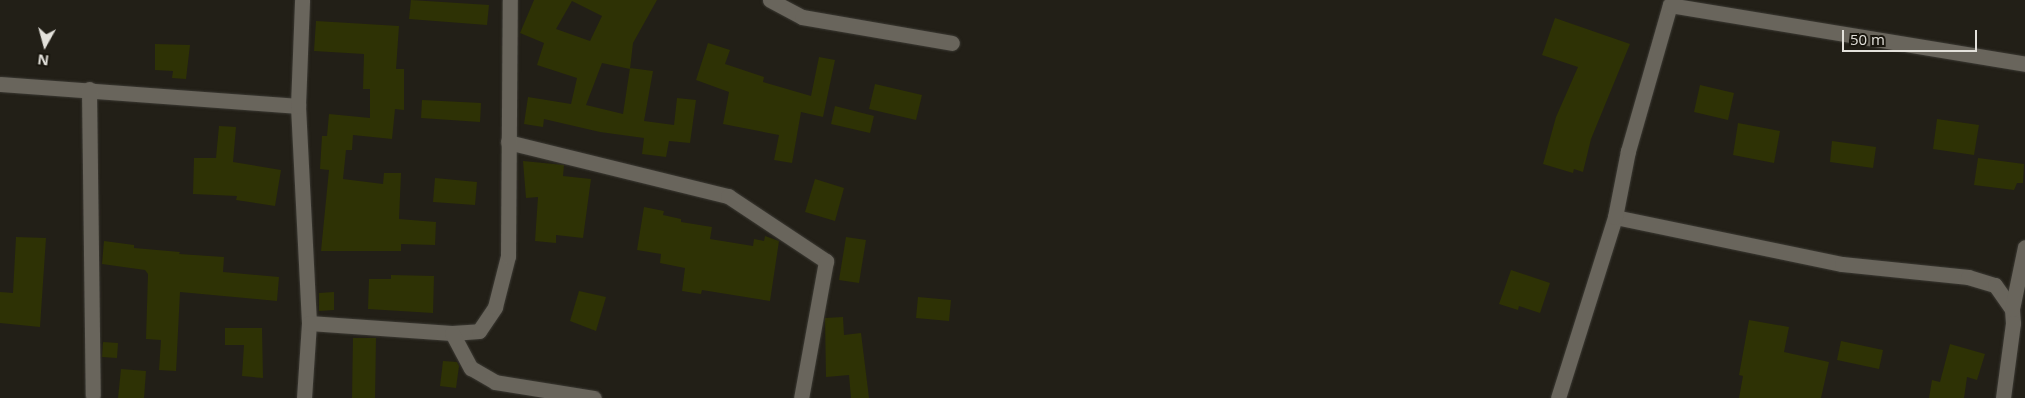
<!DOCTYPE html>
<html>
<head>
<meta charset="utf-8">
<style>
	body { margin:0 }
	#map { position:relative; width:2025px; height:398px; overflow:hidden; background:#221f17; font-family:"Open Sans",sans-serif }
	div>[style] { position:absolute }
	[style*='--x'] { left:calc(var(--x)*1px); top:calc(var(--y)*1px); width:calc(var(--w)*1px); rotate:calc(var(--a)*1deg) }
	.building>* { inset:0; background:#2e3205 }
	.roads { filter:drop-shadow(0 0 1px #3b3933) drop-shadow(0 0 1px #3b3933) }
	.street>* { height:15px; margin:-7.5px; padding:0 7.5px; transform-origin:7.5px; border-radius:7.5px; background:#69655c }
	span { translate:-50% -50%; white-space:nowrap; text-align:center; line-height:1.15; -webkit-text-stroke:5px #19160e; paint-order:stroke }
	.north { position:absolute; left:20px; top:20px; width:50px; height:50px; -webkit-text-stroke:4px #19160e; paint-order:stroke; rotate:187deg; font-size:14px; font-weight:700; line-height:20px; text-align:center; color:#e3e1db }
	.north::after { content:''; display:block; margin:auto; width:18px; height:22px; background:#e3e1db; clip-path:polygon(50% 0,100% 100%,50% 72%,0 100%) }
	.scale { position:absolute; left:1842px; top:30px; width:135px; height:22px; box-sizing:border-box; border:2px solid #e3e1db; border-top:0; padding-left:6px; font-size:15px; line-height:18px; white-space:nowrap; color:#e3e1db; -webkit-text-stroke:4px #19160e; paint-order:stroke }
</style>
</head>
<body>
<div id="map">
	<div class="building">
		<div style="clip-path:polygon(411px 0,489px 5px,487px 25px,409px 19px)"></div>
		<div style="clip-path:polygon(evenodd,534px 0,657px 0,633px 43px,630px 69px,602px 63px,586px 105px,623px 114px,630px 68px,653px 71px,644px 121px,674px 125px,677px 98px,696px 100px,690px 143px,669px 141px,666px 157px,642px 154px,644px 138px,600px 132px,544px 119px,543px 127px,524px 124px,528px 97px,571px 104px,577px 78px,537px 65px,544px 43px,520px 33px,534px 0,572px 1px,602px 16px,590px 41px,556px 29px,572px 1px)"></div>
		<div style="clip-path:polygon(1555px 18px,1630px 44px,1591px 139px,1583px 172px,1574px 169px,1573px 173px,1543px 164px,1556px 117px,1578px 67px,1542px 55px)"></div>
		<div style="clip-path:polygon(316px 21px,399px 26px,396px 69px,404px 69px,404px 110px,395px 109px,392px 139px,353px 135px,352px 150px,346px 150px,343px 179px,383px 184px,384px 173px,401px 173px,399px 219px,436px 222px,435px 245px,401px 244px,401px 251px,321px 251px,329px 170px,320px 169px,322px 136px,327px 136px,329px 114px,370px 118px,370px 89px,363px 89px,364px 54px,314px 51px)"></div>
		<div style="clip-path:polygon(708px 43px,730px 50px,725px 64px,764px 77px,763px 82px,811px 96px,819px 57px,835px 60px,823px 117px,801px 112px,792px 163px,774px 160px,779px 135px,723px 124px,729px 92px,696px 80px)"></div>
		<div style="clip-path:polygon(155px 44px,190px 45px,186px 79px,172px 78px,173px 71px,155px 70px)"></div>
		<div style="clip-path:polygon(875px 84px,922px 95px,916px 120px,869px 109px)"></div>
		<div style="clip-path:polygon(1700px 85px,1734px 93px,1728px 120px,1694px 112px)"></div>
		<div style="clip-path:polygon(422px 100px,481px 103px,480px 122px,421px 118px)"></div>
		<div style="clip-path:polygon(835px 106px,874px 116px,870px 133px,831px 124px)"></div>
		<div style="clip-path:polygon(1937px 119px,1979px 125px,1974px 155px,1933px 149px)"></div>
		<div style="clip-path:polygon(1738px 123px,1780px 131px,1774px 163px,1733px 155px)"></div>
		<div style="clip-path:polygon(219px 126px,236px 127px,233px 162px,281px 170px,275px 206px,236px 200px,237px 196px,193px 194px,194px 158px,216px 158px)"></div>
		<div style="clip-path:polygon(1832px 141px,1876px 147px,1873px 168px,1830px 162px)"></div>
		<div style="clip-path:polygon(1978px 158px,2024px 164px,2023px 183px,2017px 183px,2014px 190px,1974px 185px)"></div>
		<div style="clip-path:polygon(523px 161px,564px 165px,563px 176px,591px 179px,583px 238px,556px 235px,556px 243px,535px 241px,538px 197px,526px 198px)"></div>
		<div style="clip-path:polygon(435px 178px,477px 182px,475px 205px,433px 202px)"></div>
		<div style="clip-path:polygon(815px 179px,844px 188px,835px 221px,805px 212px)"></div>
		<div style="clip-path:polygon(644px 207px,664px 211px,663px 215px,681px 219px,681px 222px,712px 227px,710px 239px,753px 246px,754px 239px,764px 241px,765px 236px,779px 241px,770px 301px,702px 290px,701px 294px,682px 291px,685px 268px,660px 263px,661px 254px,637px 250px)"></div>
		<div style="clip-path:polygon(16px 237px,46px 238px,40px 327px,0 323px,0 292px,13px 293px)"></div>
		<div style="clip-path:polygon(846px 237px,866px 240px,859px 283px,839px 280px)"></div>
		<div style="clip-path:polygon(104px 241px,134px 245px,134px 248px,180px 252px,179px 254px,224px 257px,223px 272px,279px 277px,277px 301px,180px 292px,176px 371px,159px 370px,161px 340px,146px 339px,148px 274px,145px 270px,102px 264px)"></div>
		<div style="clip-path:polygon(1511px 270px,1550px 283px,1540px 313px,1519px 306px,1518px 310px,1499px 304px)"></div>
		<div style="clip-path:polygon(391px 275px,434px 276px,433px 313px,368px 309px,369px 279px,391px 279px)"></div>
		<div style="clip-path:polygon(579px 291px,606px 297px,596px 331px,570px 321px)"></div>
		<div style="clip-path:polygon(334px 292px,334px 310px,319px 311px,319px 293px)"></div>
		<div style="clip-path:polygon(918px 297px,951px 300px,949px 321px,916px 318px)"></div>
		<div style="clip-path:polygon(843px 317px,844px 335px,861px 333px,869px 398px,851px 398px,849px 375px,826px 377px,825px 318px)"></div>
		<div style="clip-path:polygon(1749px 320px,1789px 327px,1784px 352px,1829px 362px,1821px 398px,1739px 398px,1743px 376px,1739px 375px)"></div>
		<div style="clip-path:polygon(225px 328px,262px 328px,263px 378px,242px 376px,244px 345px,225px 345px)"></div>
		<div style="clip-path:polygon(353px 338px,376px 338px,375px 398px,352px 398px)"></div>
		<div style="clip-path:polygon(1841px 341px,1883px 350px,1879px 369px,1837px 360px)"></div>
		<div style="clip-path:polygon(103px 342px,118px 343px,117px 358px,102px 357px)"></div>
		<div style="clip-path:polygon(1950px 344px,1985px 354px,1977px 380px,1967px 377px,1964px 398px,1929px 398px,1932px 380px,1940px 382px)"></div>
		<div style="clip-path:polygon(443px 361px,457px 362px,459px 366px,456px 388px,440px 386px)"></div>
		<div style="clip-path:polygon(121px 369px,146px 371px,144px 398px,118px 398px)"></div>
	</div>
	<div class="roads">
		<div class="street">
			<div style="--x:770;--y:0;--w:36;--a:28"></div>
			<div style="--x:802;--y:17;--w:152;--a:9.8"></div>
			<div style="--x:0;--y:84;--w:299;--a:4.2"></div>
			<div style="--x:298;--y:106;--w:217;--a:87.1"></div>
			<div style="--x:309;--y:323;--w:75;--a:93.8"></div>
			<div style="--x:89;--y:89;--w:306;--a:89.3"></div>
			<div style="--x:298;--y:106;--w:106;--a:-87.8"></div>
			<div style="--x:508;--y:142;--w:227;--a:13.8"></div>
			<div style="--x:728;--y:196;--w:118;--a:33.6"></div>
			<div style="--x:826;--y:261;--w:139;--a:100.3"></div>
			<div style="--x:1615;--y:217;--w:232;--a:11.7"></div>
			<div style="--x:1842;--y:264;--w:127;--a:5.9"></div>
			<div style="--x:1968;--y:277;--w:28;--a:17"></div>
			<div style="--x:1995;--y:285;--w:29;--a:55"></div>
			<div style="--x:2012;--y:309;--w:14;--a:86"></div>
			<div style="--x:2013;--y:323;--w:76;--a:97.6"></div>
			<div style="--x:2012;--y:309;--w:63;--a:-78.2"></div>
			<div style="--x:309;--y:323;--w:143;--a:4"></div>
			<div style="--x:452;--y:333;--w:27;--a:-4"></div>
			<div style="--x:479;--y:331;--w:29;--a:-56"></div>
			<div style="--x:495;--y:307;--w:53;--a:-75.7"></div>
			<div style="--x:508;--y:256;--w:256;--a:-89.6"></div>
			<div style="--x:452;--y:333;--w:40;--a:62"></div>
			<div style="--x:471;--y:368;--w:28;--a:30"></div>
			<div style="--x:495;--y:382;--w:100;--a:9.2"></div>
			<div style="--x:1558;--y:398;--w:190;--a:-72.5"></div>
			<div style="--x:1615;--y:217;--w:67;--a:-78.9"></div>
			<div style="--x:1628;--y:151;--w:152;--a:-74"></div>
			<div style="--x:1670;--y:5;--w:360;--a:9.4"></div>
		</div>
	</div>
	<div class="north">N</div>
	<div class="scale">50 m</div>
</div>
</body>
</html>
